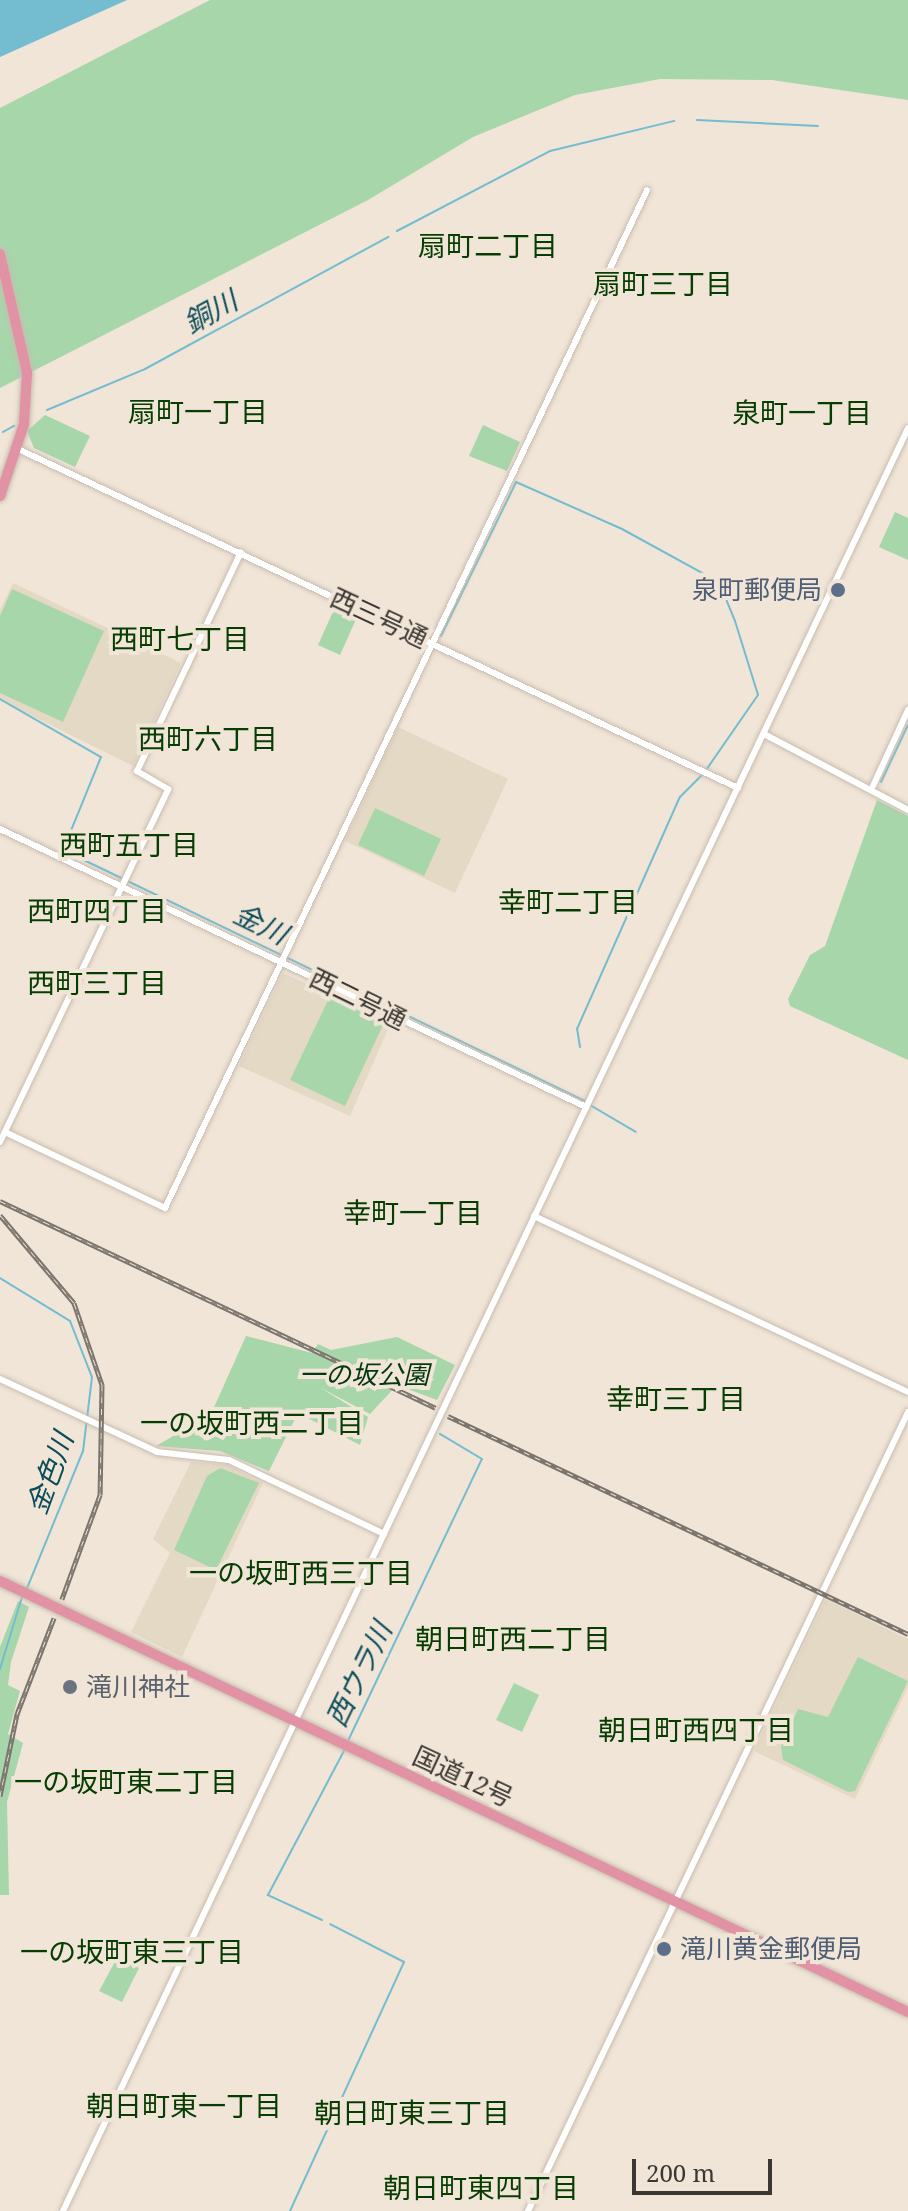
<!DOCTYPE html>
<html>
<head>
<meta charset="utf-8">
<style>
	body { margin:0 }
	#map { position:relative; width:908px; height:2211px; overflow:hidden; background:#f0e5d7; font-family:"Noto Serif","Noto Sans JP",serif }
	div>[style] { position:absolute }
	[style*='--x'] { left:calc(var(--x)*1px); top:calc(var(--y)*1px); width:calc(var(--w)*1px); rotate:calc(var(--a)*1deg) }
	.education>* { inset:0; background:#e4d9c4 }
	.green>* { inset:0; background:#a8d6ab }
	.water>* { inset:0; background:#74bccf }
	.stream>* { height:2px; margin:-1px; padding:0 1px; transform-origin:1px; border-radius:1px; background:#74bccf }
	.roads { filter:drop-shadow(0 0 2px #c7bcaf) drop-shadow(0 0 2px #c7bcaf) }
	.minor>* { height:6px; margin:-3px; padding:0 3px; transform-origin:3px; border-radius:3px; background:#fff }
	.highway>* { height:10px; margin:-5px; padding:0 5px; transform-origin:5px; border-radius:5px; background:#e192a5 }
	.rail>* { height:5px; margin-top:-2.5px; transform-origin:0; background:repeating-linear-gradient(90deg,#f0e5d7 0 6px,#7c756d 0 12px); box-sizing:border-box; border-block:2px solid #7c756d }
	.dots>* { width:22px; height:22px; translate:-50% -50%; box-sizing:border-box; border:4px solid #f0e5d7; border-radius:50% }
	span { translate:-50% -50%; white-space:nowrap; text-align:center; line-height:1.15; -webkit-text-stroke:8px #f0e5d7; paint-order:stroke }
	.service-label { font-size:26px; color:#4e5e75 }
	.right { translate:-100% -50%; text-align:right }
	.left { translate:0 -50%; text-align:left }
	.street-label { font-size:26px; color:#3b3732 }
	.park-label { font-size:26px; color:#03370f; font-style:italic }
	.worship-label { font-size:26px; color:#5b616d }
	.neighbourhood-label { font-size:28px; color:#073c03 }
	.water-label { font-size:28px; color:#0b4c59; font-style:italic }
	.scale { position:absolute; left:632px; top:2159px; width:140px; height:36px; box-sizing:border-box; border:4px solid #3b3732; border-top:0; padding-left:10px; font-size:24px; line-height:28px; white-space:nowrap; color:#3b3732; -webkit-text-stroke:6px #f0e5d7; paint-order:stroke }
</style>
</head>
<body>
<div id="map">
	<div class="education">
		<div style="clip-path:polygon(13px 583px,181px 663px,133px 766px,0 700px,0 610px)"></div>
		<div style="clip-path:polygon(398px 727px,508px 779px,455px 893px,345px 841px)"></div>
		<div style="clip-path:polygon(283px 973px,391px 1022px,350px 1116px,239px 1066px)"></div>
		<div style="clip-path:polygon(191px 1462px,228px 1465px,263px 1483px,182px 1657px,131px 1632px,170px 1553px,153px 1539px)"></div>
		<div style="clip-path:polygon(826px 1599px,908px 1639px,908px 1687px,855px 1799px,754px 1751px)"></div>
	</div>
	<div class="green">
		<div style="clip-path:polygon(210px 0,908px 0,908px 100px,772px 80px,660px 79px,575px 95px,473px 137px,368px 200px,0 388px,0 108px)"></div>
		<div style="clip-path:polygon(45px 415px,90px 436px,75px 467px,34px 448px,27px 431px)"></div>
		<div style="clip-path:polygon(483px 425px,520px 442px,507px 471px,469px 456px)"></div>
		<div style="clip-path:polygon(895px 512px,908px 518px,908px 560px,879px 547px)"></div>
		<div style="clip-path:polygon(12px 589px,104px 631px,63px 722px,0 693px,0 616px)"></div>
		<div style="clip-path:polygon(336px 605px,358px 615px,340px 655px,318px 645px)"></div>
		<div style="clip-path:polygon(877px 800px,908px 816px,908px 1060px,790px 1006px,788px 999px,810px 955px,825px 946px)"></div>
		<div style="clip-path:polygon(375px 808px,441px 839px,424px 876px,358px 845px)"></div>
		<div style="clip-path:polygon(330px 996px,384px 1023px,345px 1106px,290px 1080px)"></div>
		<div style="clip-path:polygon(246px 1336px,312px 1353px,318px 1344px,331px 1350px,397px 1337px,455px 1365px,437px 1400px,397px 1385px,370px 1414px,319px 1387px,368px 1417px,360px 1445px,298px 1413px,269px 1471px,220px 1451px,156px 1446px,211px 1414px)"></div>
		<div style="clip-path:polygon(220px 1468px,259px 1483px,216px 1570px,174px 1550px,207px 1476px)"></div>
		<div style="clip-path:polygon(18px 1601px,29px 1607px,11px 1662px,8px 1685px,20px 1691px,8px 1734px,23px 1743px,7px 1802px,9px 1895px,0 1895px,0 1647px)"></div>
		<div style="clip-path:polygon(858px 1657px,908px 1681px,855px 1791px,848px 1792px,783px 1760px,781px 1747px,798px 1709px,828px 1717px)"></div>
		<div style="clip-path:polygon(514px 1683px,539px 1695px,522px 1732px,496px 1720px)"></div>
		<div style="clip-path:polygon(117px 1958px,139px 1968px,122px 2002px,99px 1991px)"></div>
	</div>
	<div class="water">
		<div style="clip-path:polygon(0 0,127px 0,0 57px)"></div>
	</div>
	<div class="stream">
		<div style="--x:697;--y:120;--w:121;--a:2.8"></div>
		<div style="--x:397;--y:231;--w:173;--a:-27.6"></div>
		<div style="--x:550;--y:151;--w:128;--a:-13.6"></div>
		<div style="--x:47;--y:410;--w:106;--a:-22.7"></div>
		<div style="--x:145;--y:369;--w:277;--a:-28.5"></div>
		<div style="--x:3;--y:432;--w:13;--a:-29"></div>
		<div style="--x:441;--y:636;--w:171;--a:-64"></div>
		<div style="--x:516;--y:482;--w:116;--a:23.9"></div>
		<div style="--x:622;--y:529;--w:111;--a:28.7"></div>
		<div style="--x:719;--y:582;--w:42;--a:67.7"></div>
		<div style="--x:735;--y:621;--w:77;--a:72.7"></div>
		<div style="--x:758;--y:695;--w:91;--a:124.7"></div>
		<div style="--x:0;--y:699;--w:116;--a:29.9"></div>
		<div style="--x:101;--y:757;--w:100;--a:112.2"></div>
		<div style="--x:63;--y:850;--w:579;--a:25.68"></div>
		<div style="--x:881;--y:782;--w:63;--a:-64.7"></div>
		<div style="--x:580;--y:1047;--w:18;--a:-99"></div>
		<div style="--x:577;--y:1029;--w:254;--a:-66.1"></div>
		<div style="--x:680;--y:797;--w:31;--a:-45"></div>
		<div style="--x:590;--y:1105;--w:53;--a:30.4"></div>
		<div style="--x:0;--y:1278;--w:82;--a:31.6"></div>
		<div style="--x:70;--y:1321;--w:60;--a:68.6"></div>
		<div style="--x:92;--y:1377;--w:75;--a:96.9"></div>
		<div style="--x:83;--y:1451;--w:148;--a:112.2"></div>
		<div style="--x:0;--y:1669;--w:75;--a:-73"></div>
		<div style="--x:347;--y:1743;--w:314;--a:-64.6"></div>
		<div style="--x:482;--y:1459;--w:49;--a:-149.2"></div>
		<div style="--x:322;--y:1920;--w:60;--a:-155.2"></div>
		<div style="--x:268;--y:1895;--w:165;--a:-62.2"></div>
		<div style="--x:290;--y:2211;--w:274;--a:-65.4"></div>
		<div style="--x:404;--y:1962;--w:83;--a:-152.8"></div>
	</div>
	<div class="roads">
		<div class="minor">
			<div style="--x:18;--y:449;--w:796;--a:25.21"></div>
			<div style="--x:764;--y:734;--w:163;--a:27.8"></div>
			<div style="--x:873;--y:786;--w:84;--a:-65.3"></div>
			<div style="--x:0;--y:829;--w:649;--a:25.38"></div>
			<div style="--x:5;--y:1132;--w:177;--a:25.4"></div>
			<div style="--x:165;--y:1208;--w:1126;--a:-64.66"></div>
			<div style="--x:0;--y:1142;--w:391;--a:-64.5"></div>
			<div style="--x:168;--y:789;--w:36;--a:-150"></div>
			<div style="--x:137;--y:771;--w:242;--a:-64.6"></div>
			<div style="--x:534;--y:1216;--w:413;--a:25.2"></div>
			<div style="--x:0;--y:1379;--w:173;--a:24.9"></div>
			<div style="--x:157;--y:1452;--w:72;--a:6.3"></div>
			<div style="--x:229;--y:1460;--w:172;--a:25.5"></div>
			<div style="--x:63;--y:2211;--w:1973;--a:-64.64"></div>
			<div style="--x:528;--y:2211;--w:885;--a:-64.56"></div>
		</div>
		<div class="highway">
			<div style="--x:0;--y:254;--w:122;--a:77.2"></div>
			<div style="--x:27;--y:373;--w:51;--a:93.4"></div>
			<div style="--x:24;--y:424;--w:76;--a:108.4"></div>
			<div style="--x:0;--y:1581;--w:1005;--a:25.39"></div>
		</div>
	</div>
	<div class="rail">
		<div style="--x:0;--y:1201;--w:482;--a:25.4"></div>
		<div style="--x:0;--y:1215;--w:115;--a:49.9"></div>
		<div style="--x:74;--y:1303;--w:87;--a:71.1"></div>
		<div style="--x:102;--y:1385;--w:110;--a:91"></div>
		<div style="--x:100;--y:1495;--w:111;--a:110.1"></div>
		<div style="--x:448;--y:1416;--w:509;--a:25.36"></div>
		<div style="--x:0;--y:1796;--w:84;--a:-78.3"></div>
		<div style="--x:17;--y:1714;--w:103;--a:-68.9"></div>
	</div>
	<div class="dots">
		<div style="left:838px;top:590px;background:#5c6f8a"></div>
		<div style="left:70px;top:1687px;background:#6b7280"></div>
		<div style="left:664px;top:1949px;background:#5c6f8a"></div>
	</div>
	<div class="service-label">
		<span class="right" style="left:822px;top:590px">泉町郵便局</span>
		<span class="left" style="left:680px;top:1949px">滝川黄金郵便局</span>
	</div>
	<div class="street-label">
		<span style="left:379px;top:618px;rotate:25deg">西三号通</span>
		<span style="left:358px;top:999px;rotate:26deg">西二号通</span>
		<span style="left:463px;top:1777px;rotate:25deg">国道12号</span>
	</div>
	<div class="park-label">
		<span style="left:364px;top:1375px">一の坂公園</span>
	</div>
	<div class="worship-label">
		<span class="left" style="left:86px;top:1687px">滝川神社</span>
	</div>
	<div class="neighbourhood-label">
		<span style="left:488px;top:245px">扇町二丁目</span>
		<span style="left:663px;top:283px">扇町三丁目</span>
		<span style="left:198px;top:411px">扇町一丁目</span>
		<span style="left:802px;top:412px">泉町一丁目</span>
		<span style="left:180px;top:638px">西町七丁目</span>
		<span style="left:208px;top:738px">西町六丁目</span>
		<span style="left:129px;top:844px">西町五丁目</span>
		<span style="left:568px;top:901px">幸町二丁目</span>
		<span style="left:97px;top:910px">西町四丁目</span>
		<span style="left:97px;top:982px">西町三丁目</span>
		<span style="left:413px;top:1212px">幸町一丁目</span>
		<span style="left:676px;top:1398px">幸町三丁目</span>
		<span style="left:252px;top:1422px">一の坂町西二丁目</span>
		<span style="left:301px;top:1572px">一の坂町西三丁目</span>
		<span style="left:513px;top:1638px">朝日町西二丁目</span>
		<span style="left:696px;top:1729px">朝日町西四丁目</span>
		<span style="left:126px;top:1781px">一の坂町東二丁目</span>
		<span style="left:132px;top:1951px">一の坂町東三丁目</span>
		<span style="left:184px;top:2105px">朝日町東一丁目</span>
		<span style="left:412px;top:2112px">朝日町東三丁目</span>
		<span style="left:481px;top:2187px">朝日町東四丁目</span>
	</div>
	<div class="water-label">
		<span style="left:210px;top:311px;rotate:-29deg">銅川</span>
		<span style="left:261px;top:923px;rotate:26deg">金川</span>
		<span style="left:49px;top:1473px;rotate:-70deg">金色川</span>
		<span style="left:358px;top:1674px;rotate:-64deg">西ウラ川</span>
	</div>
	<div class="scale">200 m</div>
</div>
</body>
</html>
